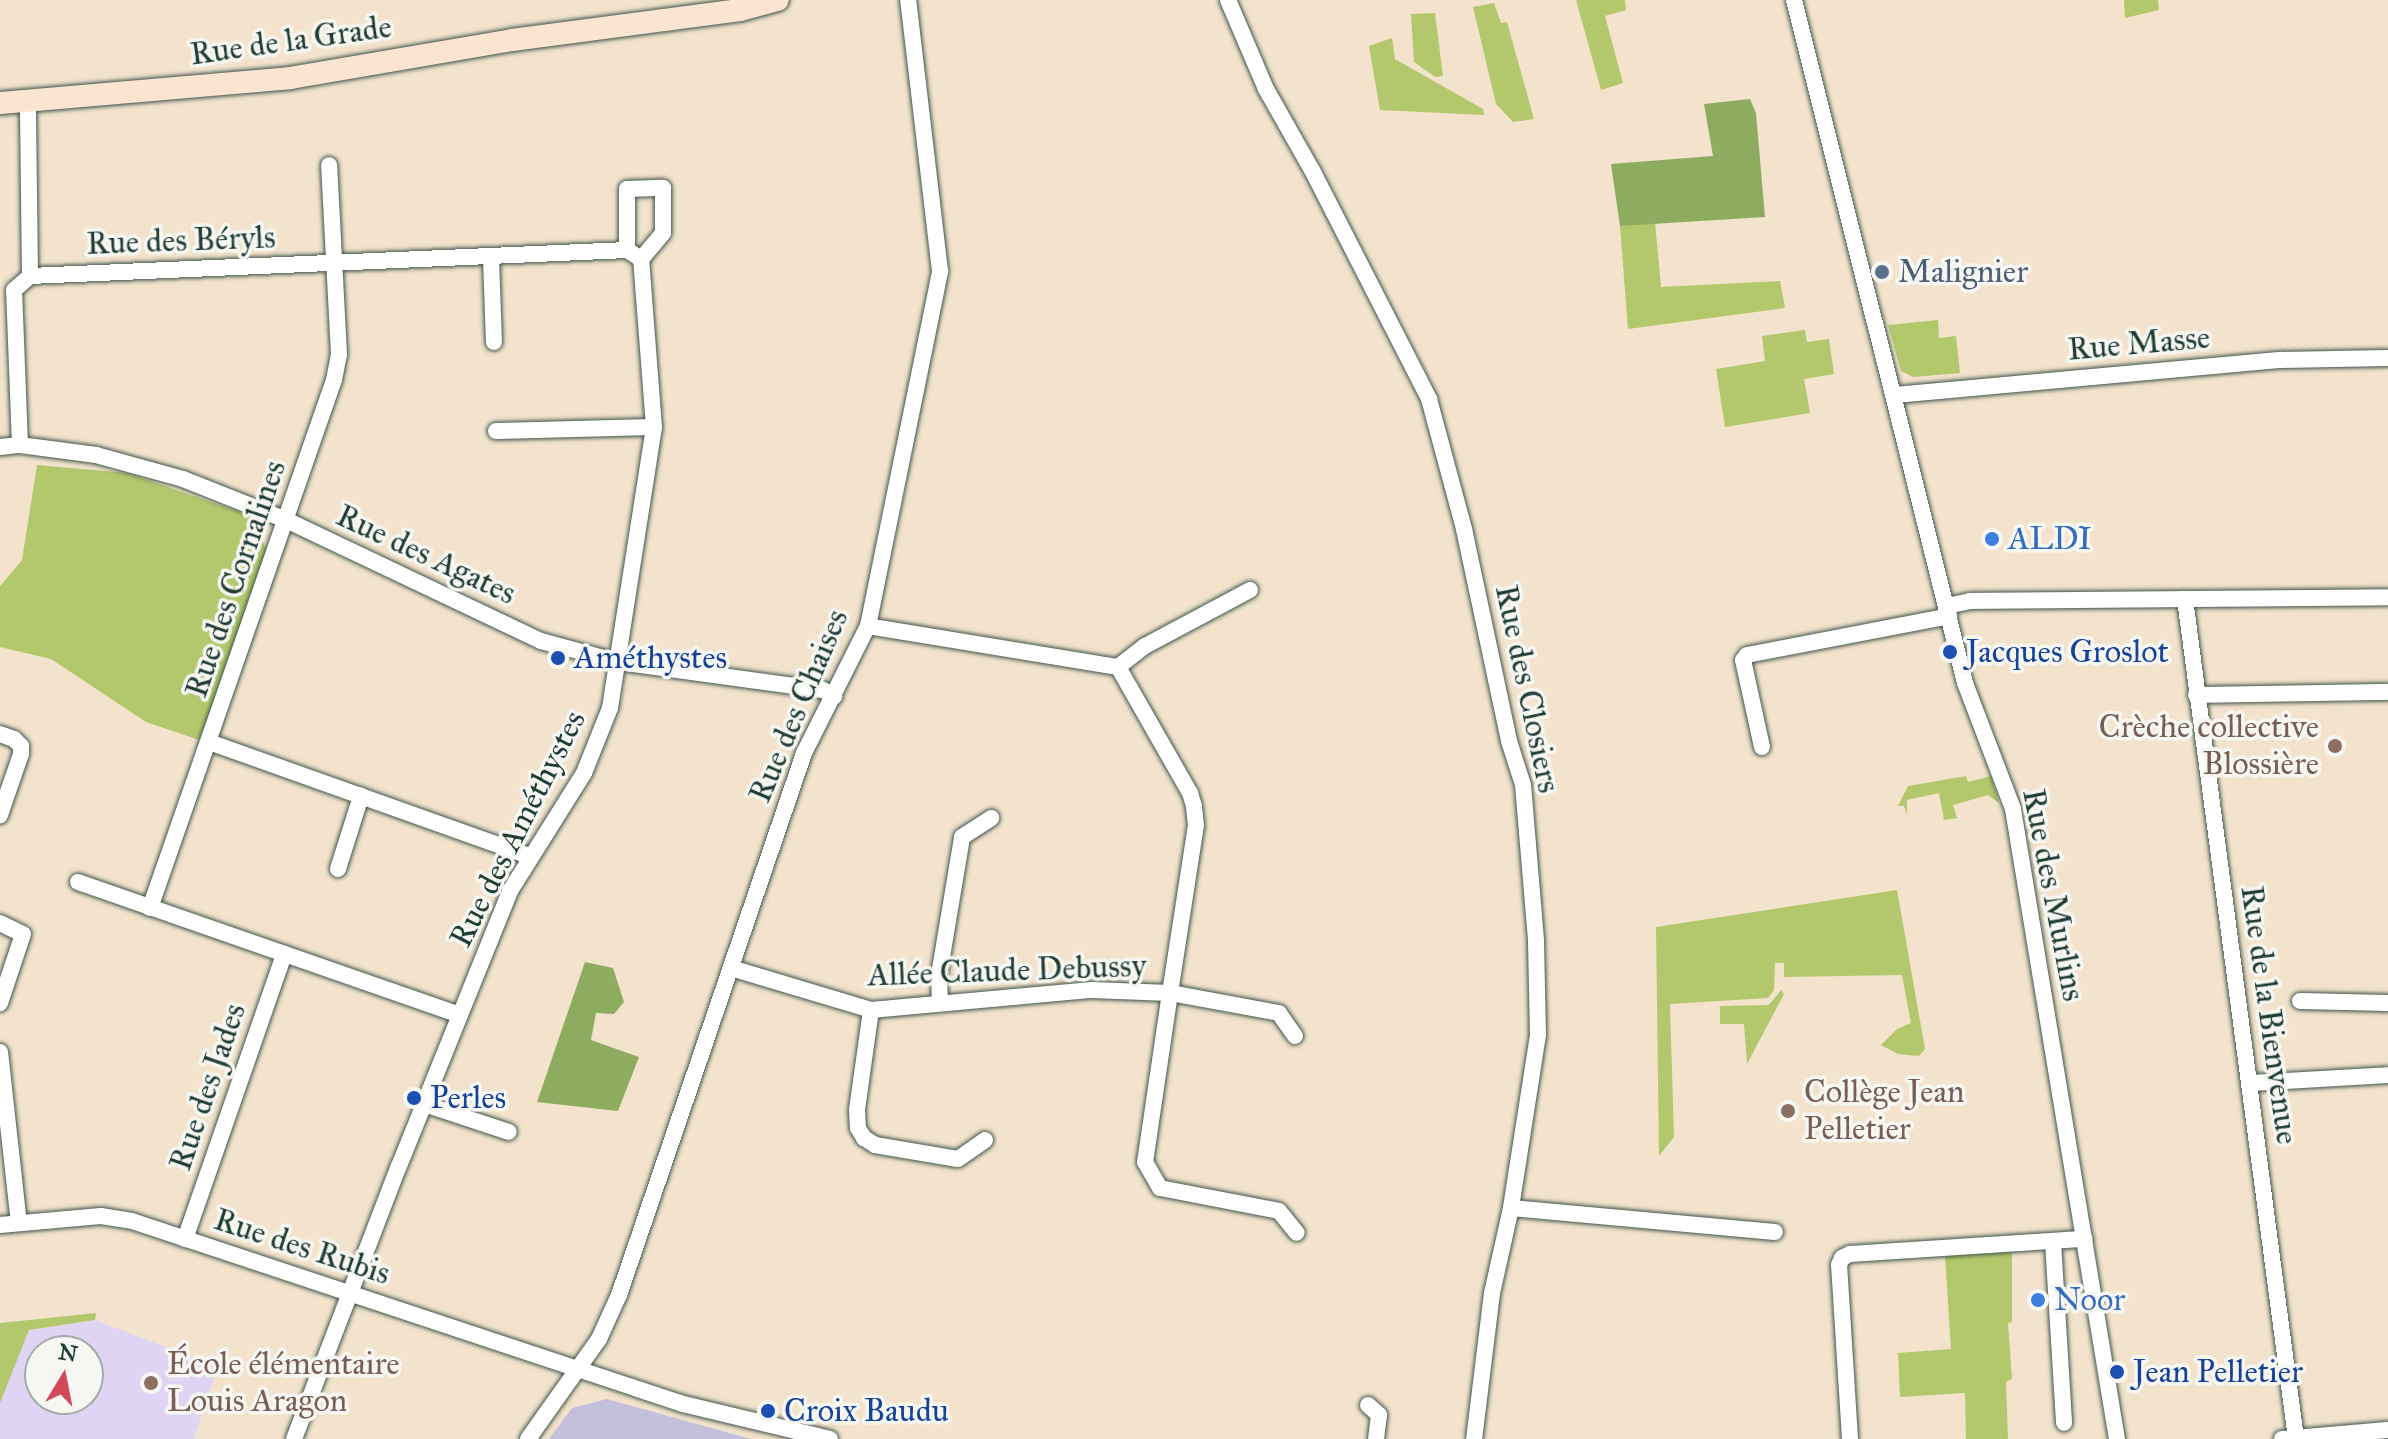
<!DOCTYPE html>
<html>
<head>
<meta charset="utf-8">
<style>
	body { margin:0 }
	#map { position:relative; width:2388px; height:1439px; overflow:hidden; background:#f3e3cc; font-family:"IM FELL Great Primer",serif }
	div>[style] { position:absolute }
	[style*='--x'] { left:calc(var(--x)*1px); top:calc(var(--y)*1px); width:calc(var(--w)*1px); rotate:calc(var(--a)*1deg) }
	.built>* { inset:0; background:#e0d4f4 }
	.industrial>* { inset:0; background:#c4c0db }
	.green>* { inset:0; background:#b3c86c }
	.forest>* { inset:0; background:#8eac60 }
	.roads { filter:drop-shadow(0 0 2px #3f564b) drop-shadow(0 0 2px #3f564b) }
	.street>* { height:16px; margin:-8px; padding:0 8px; transform-origin:8px; border-radius:8px; background:#fff }
	.secondary>* { height:22px; margin:-11px; padding:0 11px; transform-origin:11px; border-radius:11px; background:#fce5d0 }
	.dots>* { width:22px; height:22px; translate:-50% -50%; box-sizing:border-box; border:4px solid #f6f6f2; border-radius:50% }
	span { translate:-50% -50%; white-space:nowrap; text-align:center; line-height:1.15; -webkit-text-stroke:7px #f6f6f2; paint-order:stroke }
	.street-label { font-size:32px; color:#1f3d34 }
	.service-label { font-size:32px; color:#4e5e75 }
	.left { translate:0 -50%; text-align:left }
	.shop-label { font-size:32px; color:#366cbe }
	.transit-label { font-size:32px; color:#164399 }
	.education-label { font-size:32px; color:#785e54 }
	.right { translate:-100% -50%; text-align:right }
	.north { position:absolute; left:24px; top:1335px; width:80px; height:80px; box-sizing:border-box; background:#f6f6f2; border:2px solid #a0aca6; border-radius:50%; rotate:10deg; font-size:22px; font-weight:700; line-height:32px; text-align:center; color:#1f3d34 }
	.north::after { content:''; display:block; margin:auto; width:28px; height:36px; background:#d1495b; clip-path:polygon(50% 0,100% 100%,50% 72%,0 100%) }
</style>
</head>
<body>
<div id="map">
	<div class="built">
		<div style="clip-path:polygon(evenodd,95px 1320px,218px 1367px,194px 1439px,0 1439px,0 1403px,29px 1330px,95px 1320px,40px 1351px,88px 1351px,88px 1399px,40px 1399px,40px 1351px)"></div>
	</div>
	<div class="industrial">
		<div style="clip-path:polygon(607px 1399px,751px 1439px,549px 1439px,572px 1408px)"></div>
	</div>
	<div class="green">
		<div style="clip-path:polygon(1576px 0,1625px 0,1626px 10px,1605px 16px,1623px 83px,1601px 90px)"></div>
		<div style="clip-path:polygon(2124px 0,2158px 0,2159px 10px,2125px 18px)"></div>
		<div style="clip-path:polygon(1494px 3px,1501px 23px,1507px 22px,1534px 119px,1513px 122px,1496px 104px,1473px 7px)"></div>
		<div style="clip-path:polygon(1435px 13px,1443px 76px,1435px 77px,1414px 62px,1411px 14px)"></div>
		<div style="clip-path:polygon(1392px 38px,1395px 59px,1483px 109px,1484px 115px,1380px 110px,1369px 46px)"></div>
		<div style="clip-path:polygon(1655px 222px,1661px 287px,1780px 281px,1785px 308px,1628px 329px,1620px 226px)"></div>
		<div style="clip-path:polygon(1938px 320px,1939px 338px,1956px 336px,1960px 373px,1913px 377px,1901px 371px,1888px 325px)"></div>
		<div style="clip-path:polygon(1805px 330px,1807px 342px,1829px 339px,1834px 374px,1804px 379px,1810px 413px,1725px 427px,1716px 369px,1765px 361px,1762px 336px)"></div>
		<div style="clip-path:polygon(37px 465px,127px 473px,251px 516px,269px 555px,199px 740px,146px 722px,51px 659px,0 647px,0 586px,22px 560px)"></div>
		<div style="clip-path:polygon(1966px 776px,1968px 782px,1991px 776px,1999px 803px,1988px 795px,1953px 805px,1957px 818px,1944px 820px,1939px 793px,1907px 800px,1907px 815px,1904px 806px,1898px 806px,1908px 786px)"></div>
		<div style="clip-path:polygon(1897px 890px,1925px 1049px,1919px 1056px,1898px 1054px,1881px 1045px,1897px 1029px,1911px 1023px,1902px 975px,1784px 977px,1784px 963px,1775px 963px,1774px 990px,1768px 998px,1670px 1004px,1674px 1137px,1659px 1156px,1656px 927px)"></div>
		<div style="clip-path:polygon(1781px 990px,1784px 994px,1747px 1064px,1744px 1024px,1720px 1024px,1720px 1006px,1769px 1005px)"></div>
		<div style="clip-path:polygon(2012px 1252px,2012px 1322px,2008px 1323px,2012px 1379px,2006px 1382px,2008px 1439px,1966px 1439px,1965px 1393px,1900px 1397px,1898px 1353px,1951px 1349px,1945px 1256px)"></div>
		<div style="clip-path:polygon(96px 1313px,95px 1320px,29px 1330px,0 1403px,0 1323px)"></div>
	</div>
	<div class="forest">
		<div style="clip-path:polygon(1750px 99px,1756px 113px,1765px 217px,1620px 226px,1611px 164px,1713px 156px,1704px 104px)"></div>
		<div style="clip-path:polygon(585px 962px,613px 968px,624px 1002px,614px 1014px,596px 1013px,591px 1040px,639px 1057px,618px 1111px,537px 1102px)"></div>
	</div>
	<div class="roads">
		<div class="street">
			<div style="--x:1228;--y:0;--w:97;--a:66.9"></div>
			<div style="--x:1266;--y:89;--w:95;--a:60.5"></div>
			<div style="--x:1313;--y:172;--w:255;--a:62.9"></div>
			<div style="--x:1429;--y:399;--w:135;--a:74.9"></div>
			<div style="--x:1464;--y:529;--w:217;--a:78"></div>
			<div style="--x:1509;--y:741;--w:46;--a:72.3"></div>
			<div style="--x:1523;--y:785;--w:157;--a:85.2"></div>
			<div style="--x:1536;--y:941;--w:94;--a:88.8"></div>
			<div style="--x:1538;--y:1035;--w:175;--a:98.9"></div>
			<div style="--x:1511;--y:1208;--w:87;--a:102.6"></div>
			<div style="--x:1492;--y:1293;--w:147;--a:97"></div>
			<div style="--x:1794;--y:0;--w:704;--a:75.94"></div>
			<div style="--x:1965;--y:683;--w:135;--a:69.1"></div>
			<div style="--x:2013;--y:809;--w:639;--a:80.63"></div>
			<div style="--x:627;--y:250;--w:61;--a:-90"></div>
			<div style="--x:627;--y:189;--w:36;--a:-2"></div>
			<div style="--x:663;--y:188;--w:45;--a:90"></div>
			<div style="--x:663;--y:233;--w:34;--a:130"></div>
			<div style="--x:491;--y:258;--w:84;--a:88"></div>
			<div style="--x:30;--y:276;--w:598;--a:-2.49"></div>
			<div style="--x:1895;--y:395;--w:388;--a:-5.2"></div>
			<div style="--x:2281;--y:360;--w:107;--a:-1.1"></div>
			<div style="--x:496;--y:431;--w:158;--a:-1.5"></div>
			<div style="--x:20;--y:445;--w:155;--a:-92.2"></div>
			<div style="--x:14;--y:290;--w:21;--a:-41"></div>
			<div style="--x:30;--y:276;--w:174;--a:-90.7"></div>
			<div style="--x:0;--y:447;--w:20;--a:-6"></div>
			<div style="--x:20;--y:445;--w:77;--a:7.5"></div>
			<div style="--x:96;--y:455;--w:90;--a:15.4"></div>
			<div style="--x:183;--y:479;--w:111;--a:21.7"></div>
			<div style="--x:286;--y:520;--w:282;--a:25.4"></div>
			<div style="--x:541;--y:641;--w:81;--a:15.1"></div>
			<div style="--x:619;--y:662;--w:206;--a:7.8"></div>
			<div style="--x:823;--y:690;--w:13;--a:29"></div>
			<div style="--x:2185;--y:599;--w:847;--a:82.47"></div>
			<div style="--x:1947;--y:606;--w:24;--a:-12"></div>
			<div style="--x:1970;--y:601;--w:418;--a:-0.5"></div>
			<div style="--x:1118;--y:667;--w:34;--a:-38"></div>
			<div style="--x:1145;--y:646;--w:119;--a:-28.1"></div>
			<div style="--x:2196;--y:695;--w:192;--a:-0.9"></div>
			<div style="--x:0;--y:734;--w:15;--a:20"></div>
			<div style="--x:14;--y:739;--w:10;--a:45"></div>
			<div style="--x:21;--y:746;--w:8;--a:90"></div>
			<div style="--x:21;--y:754;--w:65;--a:109"></div>
			<div style="--x:209;--y:742;--w:341;--a:19.6"></div>
			<div style="--x:1762;--y:747;--w:89;--a:-102.3"></div>
			<div style="--x:1743;--y:660;--w:6;--a:-51"></div>
			<div style="--x:1747;--y:655;--w:206;--a:-10.9"></div>
			<div style="--x:338;--y:869;--w:77;--a:-72.5"></div>
			<div style="--x:78;--y:882;--w:404;--a:19.2"></div>
			<div style="--x:150;--y:908;--w:559;--a:-70.79"></div>
			<div style="--x:334;--y:380;--w:26;--a:-79"></div>
			<div style="--x:339;--y:354;--w:189;--a:-93"></div>
			<div style="--x:0;--y:923;--w:25;--a:26"></div>
			<div style="--x:23;--y:934;--w:73;--a:108.4"></div>
			<div style="--x:731;--y:968;--w:146;--a:16.7"></div>
			<div style="--x:871;--y:1010;--w:222;--a:-5.2"></div>
			<div style="--x:1092;--y:990;--w:78;--a:2.2"></div>
			<div style="--x:1170;--y:993;--w:169;--a:-81.2"></div>
			<div style="--x:1196;--y:826;--w:20;--a:-96"></div>
			<div style="--x:1194;--y:806;--w:14;--a:-107"></div>
			<div style="--x:1190;--y:793;--w:145;--a:-119.7"></div>
			<div style="--x:1118;--y:667;--w:253;--a:-170.7"></div>
			<div style="--x:2300;--y:1001;--w:88;--a:1.3"></div>
			<div style="--x:940;--y:1003;--w:28;--a:-92"></div>
			<div style="--x:939;--y:975;--w:140;--a:-80.5"></div>
			<div style="--x:962;--y:837;--w:35;--a:-33"></div>
			<div style="--x:871;--y:1010;--w:101;--a:98"></div>
			<div style="--x:857;--y:1110;--w:18;--a:87"></div>
			<div style="--x:858;--y:1128;--w:12;--a:59"></div>
			<div style="--x:864;--y:1138;--w:13;--a:32"></div>
			<div style="--x:875;--y:1145;--w:84;--a:9.6"></div>
			<div style="--x:958;--y:1159;--w:33;--a:-35"></div>
			<div style="--x:1295;--y:1036;--w:28;--a:-125"></div>
			<div style="--x:1279;--y:1013;--w:111;--a:-169.6"></div>
			<div style="--x:1170;--y:993;--w:171;--a:98.4"></div>
			<div style="--x:1145;--y:1162;--w:30;--a:60"></div>
			<div style="--x:1160;--y:1188;--w:121;--a:10.9"></div>
			<div style="--x:1279;--y:1211;--w:28;--a:51"></div>
			<div style="--x:0;--y:1052;--w:172;--a:83.7"></div>
			<div style="--x:2251;--y:1083;--w:137;--a:-3.3"></div>
			<div style="--x:424;--y:1104;--w:89;--a:18.2"></div>
			<div style="--x:1511;--y:1208;--w:265;--a:5.2"></div>
			<div style="--x:0;--y:1225;--w:101;--a:-5.1"></div>
			<div style="--x:101;--y:1216;--w:31;--a:9"></div>
			<div style="--x:132;--y:1221;--w:581;--a:18.37"></div>
			<div style="--x:683;--y:1404;--w:151;--a:13.4"></div>
			<div style="--x:185;--y:1239;--w:302;--a:-70.8"></div>
			<div style="--x:2053;--y:1242;--w:181;--a:86.5"></div>
			<div style="--x:1368;--y:1405;--w:15;--a:42"></div>
			<div style="--x:1379;--y:1415;--w:24;--a:97"></div>
			<div style="--x:294;--y:1439;--w:292;--a:-69"></div>
			<div style="--x:399;--y:1166;--w:297;--a:-68"></div>
			<div style="--x:510;--y:891;--w:139;--a:-57.9"></div>
			<div style="--x:584;--y:773;--w:70;--a:-68.2"></div>
			<div style="--x:610;--y:708;--w:284;--a:-81.1"></div>
			<div style="--x:654;--y:427;--w:169;--a:-94.4"></div>
			<div style="--x:641;--y:259;--w:17;--a:-147"></div>
			<div style="--x:528;--y:1439;--w:123;--a:-54.6"></div>
			<div style="--x:599;--y:1339;--w:48;--a:-65.6"></div>
			<div style="--x:619;--y:1295;--w:573;--a:-71.15"></div>
			<div style="--x:804;--y:753;--w:142;--a:-63.3"></div>
			<div style="--x:868;--y:626;--w:362;--a:-78.5"></div>
			<div style="--x:940;--y:271;--w:273;--a:-96.7"></div>
			<div style="--x:1850;--y:1439;--w:174;--a:-93.6"></div>
			<div style="--x:1839;--y:1265;--w:8;--a:-67"></div>
			<div style="--x:1842;--y:1258;--w:9;--a:-27"></div>
			<div style="--x:1850;--y:1254;--w:235;--a:-3.7"></div>
			<div style="--x:2282;--y:1439;--w:106;--a:-4.9"></div>
		</div>
		<div class="secondary">
			<div style="--x:0;--y:103;--w:291;--a:-4.9"></div>
			<div style="--x:290;--y:78;--w:225;--a:-9.7"></div>
			<div style="--x:512;--y:40;--w:230;--a:-7.5"></div>
			<div style="--x:740;--y:10;--w:39;--a:-15"></div>
		</div>
	</div>
	<div class="dots">
		<div style="left:1882px;top:272px;background:#5c6f8a"></div>
		<div style="left:1992px;top:539px;background:#3f7fe0"></div>
		<div style="left:1950px;top:652px;background:#1a4fb4"></div>
		<div style="left:558px;top:658px;background:#1a4fb4"></div>
		<div style="left:2335px;top:746px;background:#8d6e63"></div>
		<div style="left:414px;top:1098px;background:#1a4fb4"></div>
		<div style="left:1788px;top:1111px;background:#8d6e63"></div>
		<div style="left:2038px;top:1300px;background:#3f7fe0"></div>
		<div style="left:2117px;top:1372px;background:#1a4fb4"></div>
		<div style="left:151px;top:1383px;background:#8d6e63"></div>
		<div style="left:768px;top:1411px;background:#1a4fb4"></div>
	</div>
	<div class="street-label">
		<span style="left:291px;top:41px;rotate:-8deg">Rue de la Grade</span>
		<span style="left:181px;top:241px;rotate:-2deg">Rue des Béryls</span>
		<span style="left:2139px;top:344px;rotate:-5deg">Rue Masse</span>
		<span style="left:426px;top:555px;rotate:25deg">Rue des Agates</span>
		<span style="left:236px;top:579px;rotate:-71deg">Rue des Cornalines</span>
		<span style="left:1527px;top:689px;rotate:78deg">Rue des Closiers</span>
		<span style="left:799px;top:706px;rotate:-67deg">Rue des Chaises</span>
		<span style="left:518px;top:829px;rotate:-63deg">Rue des Améthystes</span>
		<span style="left:2053px;top:895px;rotate:79deg">Rue des Murlins</span>
		<span style="left:1007px;top:971px;rotate:-2deg">Allée Claude Debussy</span>
		<span style="left:2269px;top:1015px;rotate:82deg">Rue de la Bienvenue</span>
		<span style="left:208px;top:1087px;rotate:-71deg">Rue des Jades</span>
		<span style="left:302px;top:1247px;rotate:18deg">Rue des Rubis</span>
	</div>
	<div class="service-label">
		<span class="left" style="left:1898px;top:272px">Malignier</span>
	</div>
	<div class="shop-label">
		<span class="left" style="left:2008px;top:539px">ALDI</span>
		<span class="left" style="left:2054px;top:1300px">Noor</span>
	</div>
	<div class="transit-label">
		<span class="left" style="left:1966px;top:652px">Jacques Groslot</span>
		<span class="left" style="left:574px;top:658px">Améthystes</span>
		<span class="left" style="left:430px;top:1098px">Perles</span>
		<span class="left" style="left:2133px;top:1372px">Jean Pelletier</span>
		<span class="left" style="left:784px;top:1411px">Croix Baudu</span>
	</div>
	<div class="education-label">
		<span class="right" style="left:2319px;top:746px">Crèche collective<br>Blossière</span>
		<span class="left" style="left:1804px;top:1111px">Collège Jean<br>Pelletier</span>
		<span class="left" style="left:167px;top:1383px">École élémentaire<br>Louis Aragon</span>
	</div>
	<div class="north">N</div>
</div>
</body>
</html>
